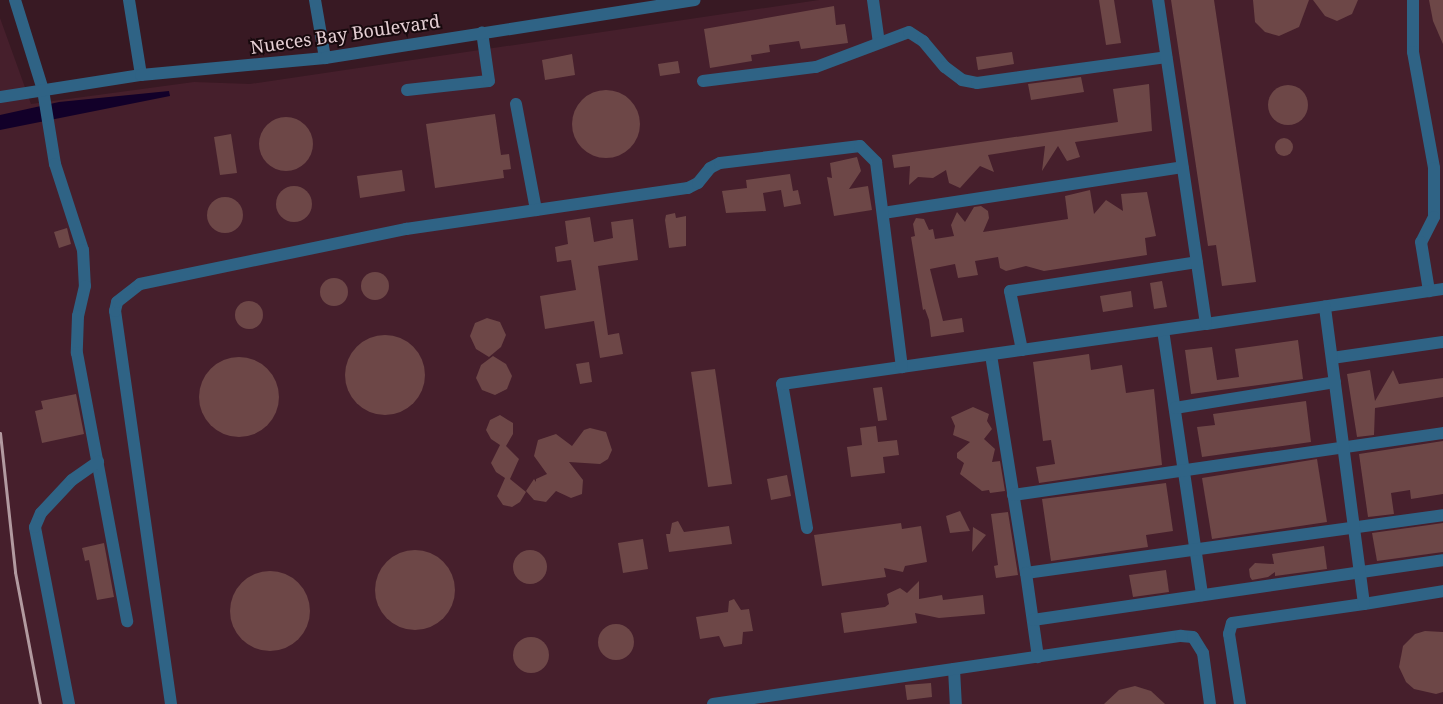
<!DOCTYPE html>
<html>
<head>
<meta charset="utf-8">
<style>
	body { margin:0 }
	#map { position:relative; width:1443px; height:704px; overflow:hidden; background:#381923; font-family:"Noto Serif",serif }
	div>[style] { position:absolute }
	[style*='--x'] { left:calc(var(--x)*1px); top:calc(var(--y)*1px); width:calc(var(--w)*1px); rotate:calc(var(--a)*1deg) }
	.built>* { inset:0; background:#461f2c }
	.water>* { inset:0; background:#120029 }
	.building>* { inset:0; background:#6d4747 }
	.round { border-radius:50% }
	.minor>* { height:12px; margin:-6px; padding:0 6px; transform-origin:6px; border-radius:6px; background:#2f6385 }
	.rail>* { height:3px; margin:-1.5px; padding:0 1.5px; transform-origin:1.5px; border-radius:1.5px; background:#b29aa0 }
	span { translate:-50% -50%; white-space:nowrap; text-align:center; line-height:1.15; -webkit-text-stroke:4px #17090d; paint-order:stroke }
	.street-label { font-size:18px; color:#e5cfd4 }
</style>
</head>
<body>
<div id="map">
	<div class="built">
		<div style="clip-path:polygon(819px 0,1443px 0,1443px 704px,0 704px,0 18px,31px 104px,194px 82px,250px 84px)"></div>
	</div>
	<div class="water">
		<div style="clip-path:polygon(169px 91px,170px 96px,0 130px,0 115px,59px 102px)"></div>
	</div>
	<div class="building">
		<div style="clip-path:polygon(1099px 0,1114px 0,1121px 43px,1106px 45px)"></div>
		<div style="clip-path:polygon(1171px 0,1214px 0,1256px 282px,1222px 286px,1216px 245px,1208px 246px)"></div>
		<div style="clip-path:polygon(1253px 0,1309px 0,1299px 27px,1279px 36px,1265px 32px,1255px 22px)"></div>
		<div style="clip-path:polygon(1313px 0,1358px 0,1352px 14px,1337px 21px,1325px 16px)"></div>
		<div style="clip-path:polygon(1429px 0,1443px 0,1443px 44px,1433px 21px)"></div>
		<div style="clip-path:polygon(834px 6px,836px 25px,845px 24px,848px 43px,801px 49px,799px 41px,769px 45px,770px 52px,751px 55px,752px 61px,710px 68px,704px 29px)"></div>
		<div style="clip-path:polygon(1012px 52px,1014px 64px,978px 70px,976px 57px)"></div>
		<div style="clip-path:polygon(572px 54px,575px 75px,545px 80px,542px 60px)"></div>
		<div style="clip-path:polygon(678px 61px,680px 73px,660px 76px,658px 64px)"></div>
		<div style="clip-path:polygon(1081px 77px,1084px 92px,1031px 100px,1028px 84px)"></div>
		<div style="clip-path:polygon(1149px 84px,1152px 131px,1075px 142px,1080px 157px,1067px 161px,1058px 146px,1042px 171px,1045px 146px,988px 155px,994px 172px,980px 166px,960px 188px,949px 183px,946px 170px,933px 178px,918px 177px,909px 185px,910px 166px,894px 168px,892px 155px,1118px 122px,1113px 89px)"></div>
		<div class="round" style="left:1268px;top:85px;width:40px;height:40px"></div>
		<div class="round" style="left:572px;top:90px;width:68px;height:68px"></div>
		<div style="clip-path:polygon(495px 114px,501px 155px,509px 154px,511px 169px,503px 170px,504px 178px,435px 188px,426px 124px)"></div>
		<div class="round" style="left:259px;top:117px;width:54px;height:54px"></div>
		<div style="clip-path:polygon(231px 134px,237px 173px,220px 175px,214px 137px)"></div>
		<div class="round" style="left:1275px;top:138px;width:18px;height:18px"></div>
		<div style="clip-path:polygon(857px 157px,861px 171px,849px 189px,868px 186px,872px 210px,834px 216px,827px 177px,832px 178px,830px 163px)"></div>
		<div style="clip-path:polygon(402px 170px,405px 191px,360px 198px,357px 176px)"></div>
		<div style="clip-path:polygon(790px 174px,793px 191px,798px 190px,801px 204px,784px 207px,781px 190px,763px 193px,766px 211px,726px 213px,722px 191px,747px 188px,746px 180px)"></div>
		<div class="round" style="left:276px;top:186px;width:36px;height:36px"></div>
		<div style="clip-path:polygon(1090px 190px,1094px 214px,1106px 200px,1123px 211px,1121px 194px,1147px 192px,1156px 236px,1145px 238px,1147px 255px,1044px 271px,1026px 266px,1006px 271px,1000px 268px,998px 257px,975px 261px,978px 275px,958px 278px,955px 264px,930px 269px,943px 321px,962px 318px,964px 332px,931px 337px,929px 320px,925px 309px,923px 310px,911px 237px,915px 236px,913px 224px,916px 218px,924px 219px,929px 230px,933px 229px,935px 239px,954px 236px,951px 225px,957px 212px,965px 222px,974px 207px,981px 206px,988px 211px,989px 218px,983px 232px,1068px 219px,1065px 196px)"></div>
		<div class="round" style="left:207px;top:197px;width:36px;height:36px"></div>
		<div style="clip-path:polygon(675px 213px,676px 218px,686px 216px,686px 246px,669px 248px,665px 220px,666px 215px)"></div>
		<div style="clip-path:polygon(590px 217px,594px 242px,613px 238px,611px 222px,633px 219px,638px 260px,598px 266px,608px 335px,619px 333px,623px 354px,600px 358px,594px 321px,545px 329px,540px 296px,576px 290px,571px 260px,557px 262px,555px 247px,568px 244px,565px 221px)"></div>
		<div style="clip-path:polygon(67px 228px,71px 244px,59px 248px,54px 232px)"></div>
		<div class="round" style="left:361px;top:272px;width:28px;height:28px"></div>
		<div class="round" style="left:320px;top:278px;width:28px;height:28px"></div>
		<div style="clip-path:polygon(1162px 281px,1167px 307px,1154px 309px,1150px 283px)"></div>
		<div style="clip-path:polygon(1131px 291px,1133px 307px,1103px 312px,1100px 296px)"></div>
		<div class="round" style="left:235px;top:301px;width:28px;height:28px"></div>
		<div style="clip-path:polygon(487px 318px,500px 322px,506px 335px,501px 347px,489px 357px,476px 349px,470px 336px,475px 323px)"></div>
		<div class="round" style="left:345px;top:335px;width:80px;height:80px"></div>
		<div style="clip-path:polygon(1298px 340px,1303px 379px,1191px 394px,1185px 350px,1212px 347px,1217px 380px,1239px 377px,1235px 349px)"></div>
		<div style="clip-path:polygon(1089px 354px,1091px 370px,1122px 365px,1126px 393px,1154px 389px,1162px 465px,1039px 483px,1036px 467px,1055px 464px,1051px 440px,1043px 441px,1033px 362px)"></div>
		<div style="clip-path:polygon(493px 356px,506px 364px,512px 376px,507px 389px,495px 395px,482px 390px,476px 378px,481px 365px)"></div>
		<div class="round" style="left:199px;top:357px;width:80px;height:80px"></div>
		<div style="clip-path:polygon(589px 362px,592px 382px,580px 384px,576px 364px)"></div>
		<div style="clip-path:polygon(715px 369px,732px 484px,708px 487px,691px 372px)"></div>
		<div style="clip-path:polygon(1370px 370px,1375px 401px,1393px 370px,1399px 384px,1443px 378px,1443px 397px,1375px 408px,1374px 435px,1357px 437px,1347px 374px)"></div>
		<div style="clip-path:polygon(882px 387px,887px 420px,878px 421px,873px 388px)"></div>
		<div style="clip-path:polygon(76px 394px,84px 434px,42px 443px,35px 411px,43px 409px,41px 401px)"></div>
		<div style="clip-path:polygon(1306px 401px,1311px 442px,1202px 457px,1197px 427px,1215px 425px,1213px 414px)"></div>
		<div style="clip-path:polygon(973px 407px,989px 414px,987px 421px,992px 429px,984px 439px,995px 449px,992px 462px,1000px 461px,1005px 491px,990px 493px,989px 490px,982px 491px,960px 474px,964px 463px,957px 458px,957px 453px,970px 442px,953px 435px,955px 426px,951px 417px)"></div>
		<div style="clip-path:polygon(500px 415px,513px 423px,513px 434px,506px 446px,519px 459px,510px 479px,526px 492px,520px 502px,512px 507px,503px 505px,497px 496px,505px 478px,496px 472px,491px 463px,500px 445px,491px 439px,486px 430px,490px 420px)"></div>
		<div style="clip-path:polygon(876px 426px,878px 442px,897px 440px,899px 455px,883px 457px,885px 473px,851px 477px,847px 447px,862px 445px,860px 428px)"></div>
		<div style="clip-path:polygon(590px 428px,606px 432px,612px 450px,608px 459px,600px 464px,569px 462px,583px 480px,582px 494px,571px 498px,556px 491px,546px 502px,534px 500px,526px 491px,534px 479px,536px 482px,536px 479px,547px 474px,534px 456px,538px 440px,556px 434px,572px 446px,584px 430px)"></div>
		<div style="clip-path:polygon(1443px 441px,1443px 494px,1411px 499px,1410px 490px,1391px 493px,1394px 514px,1368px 517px,1359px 454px)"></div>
		<div style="clip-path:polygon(1317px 459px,1327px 522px,1212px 539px,1202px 478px)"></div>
		<div style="clip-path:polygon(787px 475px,791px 496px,771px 500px,767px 479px)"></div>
		<div style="clip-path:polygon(1166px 483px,1173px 531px,1146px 535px,1148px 547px,1051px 561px,1042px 499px)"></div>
		<div style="clip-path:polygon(960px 511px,970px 531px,950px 533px,946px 516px)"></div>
		<div style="clip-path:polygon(1008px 512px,1018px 575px,996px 578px,994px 566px,998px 565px,991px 514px)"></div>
		<div style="clip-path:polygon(678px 521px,684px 532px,729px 526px,732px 544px,669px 552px,666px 534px,670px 534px,672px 523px)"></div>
		<div style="clip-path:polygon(901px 523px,902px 529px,921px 526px,927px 562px,905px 566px,903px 572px,884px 568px,886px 577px,822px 586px,814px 535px)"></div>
		<div style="clip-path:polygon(1443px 523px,1443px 552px,1377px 561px,1372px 533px)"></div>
		<div style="clip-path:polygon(973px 527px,986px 535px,972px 552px)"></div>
		<div style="clip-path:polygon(643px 539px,648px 569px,623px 573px,618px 543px)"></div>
		<div style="clip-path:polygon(104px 543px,114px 597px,97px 600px,89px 560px,85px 561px,82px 548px)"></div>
		<div style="clip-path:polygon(1324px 546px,1327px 569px,1275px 576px,1275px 572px,1268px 577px,1252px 580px,1250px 577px,1249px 569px,1255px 563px,1274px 564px,1272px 554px)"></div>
		<div class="round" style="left:375px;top:550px;width:80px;height:80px"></div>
		<div class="round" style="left:513px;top:550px;width:34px;height:34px"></div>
		<div style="clip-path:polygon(1166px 570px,1169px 592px,1133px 597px,1129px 575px)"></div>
		<div class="round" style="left:230px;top:571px;width:80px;height:80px"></div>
		<div style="clip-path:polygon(919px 581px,919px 599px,942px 595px,943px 600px,983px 595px,985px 614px,939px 618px,915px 613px,917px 623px,844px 633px,841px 613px,885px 607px,889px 604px,887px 594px,900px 588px,907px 593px)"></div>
		<div style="clip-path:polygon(734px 599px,741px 610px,749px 609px,753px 631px,743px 632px,742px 644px,724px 647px,719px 636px,700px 639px,696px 617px,728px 612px,729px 601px)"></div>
		<div class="round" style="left:598px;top:624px;width:36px;height:36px"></div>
		<div style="clip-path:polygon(1425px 631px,1443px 632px,1443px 692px,1436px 694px,1414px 689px,1406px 682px,1399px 667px,1403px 646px,1415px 634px)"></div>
		<div class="round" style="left:513px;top:637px;width:36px;height:36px"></div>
		<div style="clip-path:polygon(931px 683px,932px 697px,907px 700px,905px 685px)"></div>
		<div style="clip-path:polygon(1135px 686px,1151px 691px,1165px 704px,1104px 704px,1119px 690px)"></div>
	</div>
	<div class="minor">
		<div style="--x:15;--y:0;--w:94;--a:72.7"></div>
		<div style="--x:43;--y:90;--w:75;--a:80.8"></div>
		<div style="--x:55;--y:164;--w:90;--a:72"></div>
		<div style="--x:83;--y:250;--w:36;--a:87"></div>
		<div style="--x:85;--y:286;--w:31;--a:103"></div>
		<div style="--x:78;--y:316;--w:37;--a:92"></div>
		<div style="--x:77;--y:353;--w:273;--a:79.4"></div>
		<div style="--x:129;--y:0;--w:76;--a:80.9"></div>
		<div style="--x:315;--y:0;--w:59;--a:80.2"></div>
		<div style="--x:873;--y:0;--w:43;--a:82.1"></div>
		<div style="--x:1413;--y:0;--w:52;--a:90"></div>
		<div style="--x:1413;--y:52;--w:118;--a:79.7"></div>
		<div style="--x:1434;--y:168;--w:49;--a:90"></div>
		<div style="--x:1434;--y:217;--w:28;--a:117"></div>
		<div style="--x:1421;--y:242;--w:50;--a:80.7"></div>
		<div style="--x:703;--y:81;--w:114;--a:-7.1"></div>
		<div style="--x:816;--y:67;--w:99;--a:-20.6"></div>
		<div style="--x:909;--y:32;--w:17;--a:33"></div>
		<div style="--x:923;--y:41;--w:34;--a:50"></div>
		<div style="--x:945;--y:67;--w:21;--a:37"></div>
		<div style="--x:962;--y:80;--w:15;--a:11"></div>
		<div style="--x:977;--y:83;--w:191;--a:-7.8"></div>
		<div style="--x:407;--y:90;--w:82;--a:-6.3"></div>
		<div style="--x:489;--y:81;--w:49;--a:-98.1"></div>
		<div style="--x:0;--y:97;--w:143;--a:-8.9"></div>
		<div style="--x:141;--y:75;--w:185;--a:-5.3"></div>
		<div style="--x:325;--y:58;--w:374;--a:-8.9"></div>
		<div style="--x:516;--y:104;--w:108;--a:79.3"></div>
		<div style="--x:883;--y:213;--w:303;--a:-8.7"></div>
		<div style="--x:1206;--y:324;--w:240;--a:-8.4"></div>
		<div style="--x:1163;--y:330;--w:268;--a:81.6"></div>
		<div style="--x:1022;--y:350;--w:60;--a:-101.5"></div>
		<div style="--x:1010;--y:291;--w:189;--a:-8.8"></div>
		<div style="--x:991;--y:355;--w:221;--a:80.9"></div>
		<div style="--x:1026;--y:573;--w:421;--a:-7.9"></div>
		<div style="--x:1332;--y:358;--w:112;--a:-8.2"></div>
		<div style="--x:1175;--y:408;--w:162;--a:-9.2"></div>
		<div style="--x:1013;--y:495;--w:434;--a:-8.2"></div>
		<div style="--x:807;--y:528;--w:146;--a:-99.8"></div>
		<div style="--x:782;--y:384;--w:428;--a:-8.1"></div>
		<div style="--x:1206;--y:324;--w:328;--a:-98.4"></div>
		<div style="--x:1026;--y:573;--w:85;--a:81.9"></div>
		<div style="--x:1364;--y:604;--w:80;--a:-9.3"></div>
		<div style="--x:1033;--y:620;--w:414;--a:-8.3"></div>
		<div style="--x:954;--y:669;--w:35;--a:87"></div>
		<div style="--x:69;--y:704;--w:180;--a:-100.9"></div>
		<div style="--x:35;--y:527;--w:15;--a:-67"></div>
		<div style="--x:41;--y:513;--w:45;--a:-46.8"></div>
		<div style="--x:72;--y:480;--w:32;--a:-35"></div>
		<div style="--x:171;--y:704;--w:397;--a:-98.1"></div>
		<div style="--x:115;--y:311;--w:9;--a:-77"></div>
		<div style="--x:117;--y:302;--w:29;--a:-38"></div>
		<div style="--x:140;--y:284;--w:272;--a:-11.7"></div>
		<div style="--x:406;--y:229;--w:285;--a:-8.3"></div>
		<div style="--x:688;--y:188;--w:11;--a:-27"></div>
		<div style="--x:698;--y:183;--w:19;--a:-51"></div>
		<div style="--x:710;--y:168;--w:11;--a:-27"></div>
		<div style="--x:720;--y:163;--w:141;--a:-6.9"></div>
		<div style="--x:860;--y:146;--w:23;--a:45"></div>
		<div style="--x:876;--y:162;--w:207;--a:82.8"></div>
		<div style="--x:713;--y:704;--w:473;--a:-8.3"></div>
		<div style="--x:1181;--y:636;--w:12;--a:5"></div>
		<div style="--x:1193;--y:637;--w:19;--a:58"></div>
		<div style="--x:1203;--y:653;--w:51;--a:82.2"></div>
		<div style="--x:1240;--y:704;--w:71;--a:-98.9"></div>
		<div style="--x:1229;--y:634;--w:11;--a:-75"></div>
		<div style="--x:1232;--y:623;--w:133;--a:-8.2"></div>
		<div style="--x:1364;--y:604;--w:300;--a:-97.5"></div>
	</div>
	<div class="rail">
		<div style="--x:0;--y:433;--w:140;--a:83.8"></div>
		<div style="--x:15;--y:572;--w:134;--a:79.3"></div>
	</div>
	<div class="street-label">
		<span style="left:345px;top:34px;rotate:-8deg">Nueces Bay Boulevard</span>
	</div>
</div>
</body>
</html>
